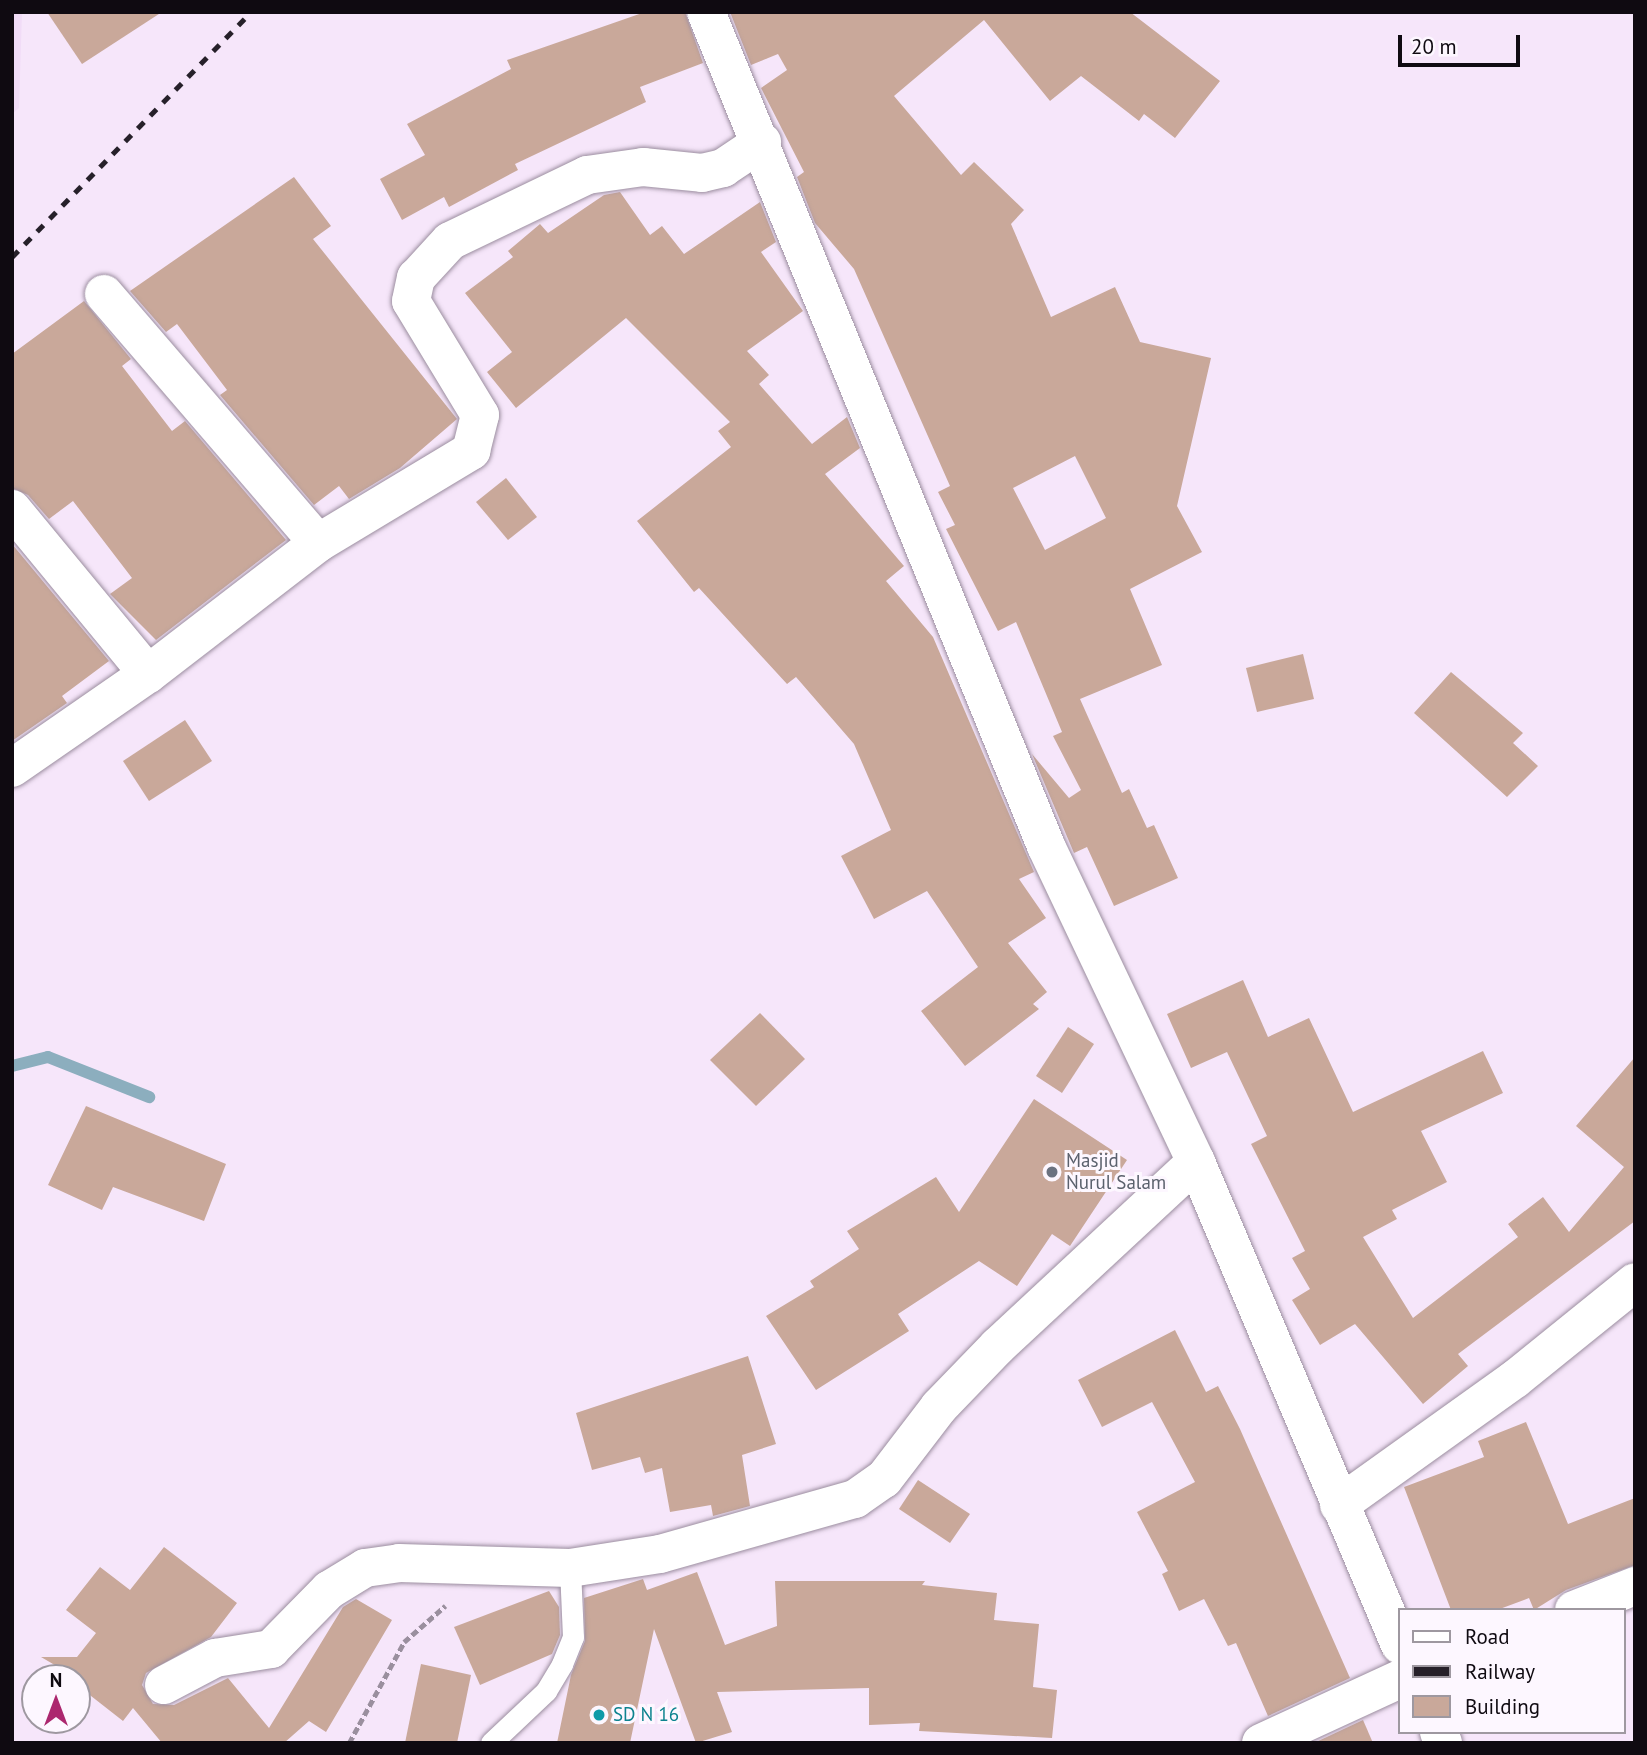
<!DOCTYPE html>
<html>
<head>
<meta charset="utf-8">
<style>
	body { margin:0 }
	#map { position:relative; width:1647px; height:1755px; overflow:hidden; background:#f6e6fa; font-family:"PT Sans",sans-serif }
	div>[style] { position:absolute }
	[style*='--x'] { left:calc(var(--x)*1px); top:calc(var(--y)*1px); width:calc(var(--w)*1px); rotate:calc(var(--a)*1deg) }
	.built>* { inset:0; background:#f1dcf7 }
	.stream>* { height:12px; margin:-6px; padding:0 6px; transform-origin:6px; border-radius:6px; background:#8caebe }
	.building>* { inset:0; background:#c9a89a }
	.path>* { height:4.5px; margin-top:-2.25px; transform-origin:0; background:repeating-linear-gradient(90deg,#9a8f9e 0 7px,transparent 0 10.5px) }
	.roads { filter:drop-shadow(0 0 2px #9b8d9f) drop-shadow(0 0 2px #9b8d9f) }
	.lane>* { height:21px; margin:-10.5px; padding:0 10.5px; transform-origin:10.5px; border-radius:10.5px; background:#fff }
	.street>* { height:38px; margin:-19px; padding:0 19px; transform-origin:19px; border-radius:19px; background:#fff }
	.rail>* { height:5px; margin-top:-2.5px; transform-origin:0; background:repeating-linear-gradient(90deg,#262029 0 9px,transparent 0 18px) }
	.dots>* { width:19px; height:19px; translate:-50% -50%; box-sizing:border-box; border:4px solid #fdf7ff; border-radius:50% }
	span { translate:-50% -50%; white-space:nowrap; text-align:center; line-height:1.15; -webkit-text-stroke:6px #fdf7ff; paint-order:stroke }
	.worship-label { font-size:19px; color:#5b616d }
	.left { translate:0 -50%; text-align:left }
	.culture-label { font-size:19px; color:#0d838f }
	.frame { position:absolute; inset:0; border:14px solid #0f0a11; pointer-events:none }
	.legend { position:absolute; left:1398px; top:1608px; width:228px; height:126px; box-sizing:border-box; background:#fdf7ff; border:2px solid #9e98a0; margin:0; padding:9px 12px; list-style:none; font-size:21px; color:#0f0a11 }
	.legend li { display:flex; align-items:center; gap:14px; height:35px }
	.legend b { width:35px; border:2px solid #9e98a0 }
	.north { position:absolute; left:21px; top:1664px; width:70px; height:70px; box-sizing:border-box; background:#fdf7ff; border:2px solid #9e98a0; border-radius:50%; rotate:0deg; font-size:19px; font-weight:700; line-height:28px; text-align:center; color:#0f0a11 }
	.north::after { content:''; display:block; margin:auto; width:24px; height:32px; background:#ac276f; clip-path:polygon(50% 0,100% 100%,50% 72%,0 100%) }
	.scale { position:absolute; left:1398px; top:35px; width:122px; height:32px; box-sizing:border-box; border:4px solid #0f0a11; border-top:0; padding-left:9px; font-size:21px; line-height:24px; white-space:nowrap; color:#0f0a11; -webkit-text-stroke:5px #fdf7ff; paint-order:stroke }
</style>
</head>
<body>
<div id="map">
	<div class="built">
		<div style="clip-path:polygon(12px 12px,22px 12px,19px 108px,12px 114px)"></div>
	</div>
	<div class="stream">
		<div style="--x:12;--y:1066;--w:37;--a:-14"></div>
		<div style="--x:48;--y:1057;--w:109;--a:21.6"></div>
	</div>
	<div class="building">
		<div style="clip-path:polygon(47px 12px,162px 12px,82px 64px)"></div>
		<div style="clip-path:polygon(645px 12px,685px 12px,703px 63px,640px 87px,646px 102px,515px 164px,518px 170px,449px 207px,444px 197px,402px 220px,380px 179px,425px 155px,407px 124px,511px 69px,507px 60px)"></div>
		<div style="clip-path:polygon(evenodd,730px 12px,1130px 12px,1220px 81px,1175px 138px,1144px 114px,1139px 121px,1081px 76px,1050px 101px,984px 20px,894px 96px,961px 175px,974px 162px,1024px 210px,1011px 224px,1051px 317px,1115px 287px,1140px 342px,1211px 358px,1177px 506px,1202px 552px,1130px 589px,1162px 665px,1080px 699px,1122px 793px,1129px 789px,1147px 828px,1154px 825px,1178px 878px,1114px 906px,1087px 847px,1074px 853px,1032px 754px,1069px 798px,1081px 790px,1053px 736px,1062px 732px,1016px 622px,998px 631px,946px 529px,955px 525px,938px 492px,950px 486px,854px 269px,815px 223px,797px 177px,804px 172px,761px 88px,787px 70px,778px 54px,751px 65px,730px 12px,1075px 456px,1106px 518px,1045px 550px,1013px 488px,1075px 456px)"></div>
		<div style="clip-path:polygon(294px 177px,331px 226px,313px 239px,457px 419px,400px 468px,349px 499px,339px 486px,314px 505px,220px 395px,227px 390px,177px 324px,166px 332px,130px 291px)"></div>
		<div style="clip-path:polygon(620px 192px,650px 235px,662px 226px,684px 254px,760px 202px,776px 242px,761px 252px,803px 311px,747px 351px,769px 375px,759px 384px,812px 444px,847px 417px,860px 448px,825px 474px,904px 566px,886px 581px,933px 637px,1034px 872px,1019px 879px,1046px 918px,1008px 943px,1047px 992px,1033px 1004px,1039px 1009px,965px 1066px,921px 1011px,978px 967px,927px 891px,874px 919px,841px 856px,891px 830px,854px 744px,796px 677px,787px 684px,699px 588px,694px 592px,637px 521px,731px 447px,718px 431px,730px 422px,626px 318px,516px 408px,487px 372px,512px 352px,465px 293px,513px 257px,508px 251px,540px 224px,548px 233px,604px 195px)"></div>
		<div style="clip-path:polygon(84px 301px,131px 359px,122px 366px,172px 431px,185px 421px,286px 540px,156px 640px,110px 594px,132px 578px,73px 501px,49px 519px,28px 495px,12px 488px,12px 354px)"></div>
		<div style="clip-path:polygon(506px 478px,537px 517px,508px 540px,476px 502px)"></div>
		<div style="clip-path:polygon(12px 544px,109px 661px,62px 696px,67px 703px,12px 741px)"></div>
		<div style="clip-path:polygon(1303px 654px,1314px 699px,1257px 712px,1246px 668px)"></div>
		<div style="clip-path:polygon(1451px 672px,1523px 733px,1513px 743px,1538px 766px,1507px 797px,1414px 713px)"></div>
		<div style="clip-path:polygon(185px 720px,212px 761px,149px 801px,123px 761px)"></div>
		<div style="clip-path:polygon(1243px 980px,1268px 1037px,1309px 1018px,1353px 1112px,1483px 1051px,1503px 1093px,1421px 1131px,1447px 1182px,1392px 1210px,1397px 1219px,1363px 1237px,1413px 1318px,1518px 1237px,1508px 1224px,1543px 1197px,1569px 1232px,1624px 1167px,1576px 1126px,1635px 1057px,1635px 1221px,1458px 1354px,1468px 1366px,1423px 1404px,1355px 1324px,1320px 1345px,1292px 1300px,1310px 1289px,1292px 1258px,1305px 1251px,1251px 1144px,1267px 1136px,1227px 1052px,1191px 1068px,1167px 1014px)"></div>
		<div style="clip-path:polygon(760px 1013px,805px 1059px,756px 1106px,710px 1060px)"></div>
		<div style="clip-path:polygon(1068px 1027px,1094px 1044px,1062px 1093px,1036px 1076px)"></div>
		<div style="clip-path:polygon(1034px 1099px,1127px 1160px,1070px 1246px,1052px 1234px,1017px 1286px,979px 1261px,898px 1314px,909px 1331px,816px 1390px,766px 1316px,814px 1287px,810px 1281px,859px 1249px,847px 1231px,936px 1177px,959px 1212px)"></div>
		<div style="clip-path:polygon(86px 1106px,226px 1164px,204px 1221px,113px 1187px,102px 1210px,48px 1185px)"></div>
		<div style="clip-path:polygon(1175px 1330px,1206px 1392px,1218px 1386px,1240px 1429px,1350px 1678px,1268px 1716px,1236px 1643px,1228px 1646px,1204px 1599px,1179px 1611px,1162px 1574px,1168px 1571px,1137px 1512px,1195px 1482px,1152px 1402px,1102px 1427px,1078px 1380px)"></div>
		<div style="clip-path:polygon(748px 1356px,776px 1444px,742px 1455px,750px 1506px,713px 1516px,711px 1505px,670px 1512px,662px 1468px,645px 1473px,640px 1457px,592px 1470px,576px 1413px)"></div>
		<div style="clip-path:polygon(1526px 1422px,1568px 1524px,1635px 1498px,1635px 1565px,1566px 1590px,1534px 1610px,1529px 1598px,1497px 1610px,1451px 1610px,1404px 1487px,1484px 1457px,1478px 1441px)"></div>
		<div style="clip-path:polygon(918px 1480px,970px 1514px,950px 1543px,899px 1509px)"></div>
		<div style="clip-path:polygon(164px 1547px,237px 1603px,211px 1637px,146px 1673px,142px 1685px,153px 1704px,174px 1705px,228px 1678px,269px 1728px,343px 1607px,356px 1599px,392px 1620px,326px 1732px,309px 1721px,284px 1743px,162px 1743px,133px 1708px,123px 1721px,77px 1685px,77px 1678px,41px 1657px,77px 1657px,96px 1633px,66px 1610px,100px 1567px,130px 1590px)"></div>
		<div style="clip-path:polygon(697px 1572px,725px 1645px,777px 1626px,775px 1581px,925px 1581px,922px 1585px,997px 1593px,994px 1620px,1039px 1624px,1033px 1687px,1057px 1690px,1052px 1738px,919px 1731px,920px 1723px,869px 1725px,869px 1688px,717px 1692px,732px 1732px,696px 1743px,654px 1629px,630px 1743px,557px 1743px,571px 1675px,585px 1641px,584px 1598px,643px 1579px,647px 1590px)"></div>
		<div style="clip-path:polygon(549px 1591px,559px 1607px,560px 1635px,552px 1654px,480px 1685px,454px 1627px)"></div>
		<div style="clip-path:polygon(421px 1664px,471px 1675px,457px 1743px,405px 1743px)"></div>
		<div style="clip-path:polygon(1363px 1720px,1373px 1743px,1314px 1743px)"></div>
	</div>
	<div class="path">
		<div style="--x:349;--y:1743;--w:115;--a:-61.4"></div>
		<div style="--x:404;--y:1642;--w:55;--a:-41.3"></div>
	</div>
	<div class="roads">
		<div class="lane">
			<div style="--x:491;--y:1743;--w:76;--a:-43.4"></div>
			<div style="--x:546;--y:1691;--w:31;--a:-59"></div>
			<div style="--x:562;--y:1664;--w:29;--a:-68"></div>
			<div style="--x:573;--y:1637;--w:69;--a:-92.5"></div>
		</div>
		<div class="street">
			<div style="--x:706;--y:12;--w:901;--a:67.82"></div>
			<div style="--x:1046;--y:846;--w:350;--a:64.6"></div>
			<div style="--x:1196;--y:1162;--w:524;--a:67.1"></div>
			<div style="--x:104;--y:294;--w:328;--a:49.3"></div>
			<div style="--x:12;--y:509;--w:214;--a:50.5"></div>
			<div style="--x:12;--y:768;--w:165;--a:-34.7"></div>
			<div style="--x:148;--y:674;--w:215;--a:-37.6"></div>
			<div style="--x:318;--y:543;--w:179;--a:-31"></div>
			<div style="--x:471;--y:451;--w:37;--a:-76"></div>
			<div style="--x:480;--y:415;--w:133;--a:-121.2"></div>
			<div style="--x:411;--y:301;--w:24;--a:-78"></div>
			<div style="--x:416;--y:278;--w:50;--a:-47.4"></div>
			<div style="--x:450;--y:241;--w:152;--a:-25.7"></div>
			<div style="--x:587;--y:175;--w:57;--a:-8.1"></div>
			<div style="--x:643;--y:167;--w:59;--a:5.8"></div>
			<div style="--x:702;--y:173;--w:22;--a:-13"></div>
			<div style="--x:723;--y:168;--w:47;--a:-33.7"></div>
			<div style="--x:1339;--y:1505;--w:216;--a:-35.6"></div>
			<div style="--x:1515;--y:1379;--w:154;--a:-38.9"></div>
			<div style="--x:1574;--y:1610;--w:66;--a:-21.5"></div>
			<div style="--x:164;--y:1685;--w:58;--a:-27.9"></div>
			<div style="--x:215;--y:1658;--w:57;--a:-9.1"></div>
			<div style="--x:271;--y:1649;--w:83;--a:-45.5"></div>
			<div style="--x:329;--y:1590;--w:42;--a:-31.4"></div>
			<div style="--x:365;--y:1568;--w:34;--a:-8"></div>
			<div style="--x:399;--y:1563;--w:171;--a:1.7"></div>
			<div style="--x:570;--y:1568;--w:91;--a:-8.8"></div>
			<div style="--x:660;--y:1554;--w:203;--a:-15.8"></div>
			<div style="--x:855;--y:1499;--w:35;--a:-35"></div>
			<div style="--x:884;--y:1479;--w:91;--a:-52.6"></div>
			<div style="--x:939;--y:1407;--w:85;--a:-46"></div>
			<div style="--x:998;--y:1346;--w:270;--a:-42.9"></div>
			<div style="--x:1439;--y:1732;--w:12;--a:70"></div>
			<div style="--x:1261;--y:1743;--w:153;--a:-24.7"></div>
		</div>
	</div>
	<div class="rail">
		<div style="--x:12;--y:257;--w:342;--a:-45.7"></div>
	</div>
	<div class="dots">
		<div style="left:1052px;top:1172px;background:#6b7280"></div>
		<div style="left:599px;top:1715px;background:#0f9aa8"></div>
	</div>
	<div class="worship-label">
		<span class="left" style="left:1066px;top:1172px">Masjid<br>Nurul Salam</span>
	</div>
	<div class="culture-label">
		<span class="left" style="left:613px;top:1715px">SD N 16</span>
	</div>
	<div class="frame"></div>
	<ul class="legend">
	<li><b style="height:9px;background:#fff"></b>Road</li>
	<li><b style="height:9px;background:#262029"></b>Railway</li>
	<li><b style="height:19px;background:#c9a89a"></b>Building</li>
	</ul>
	<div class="north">N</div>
	<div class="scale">20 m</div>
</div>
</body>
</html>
